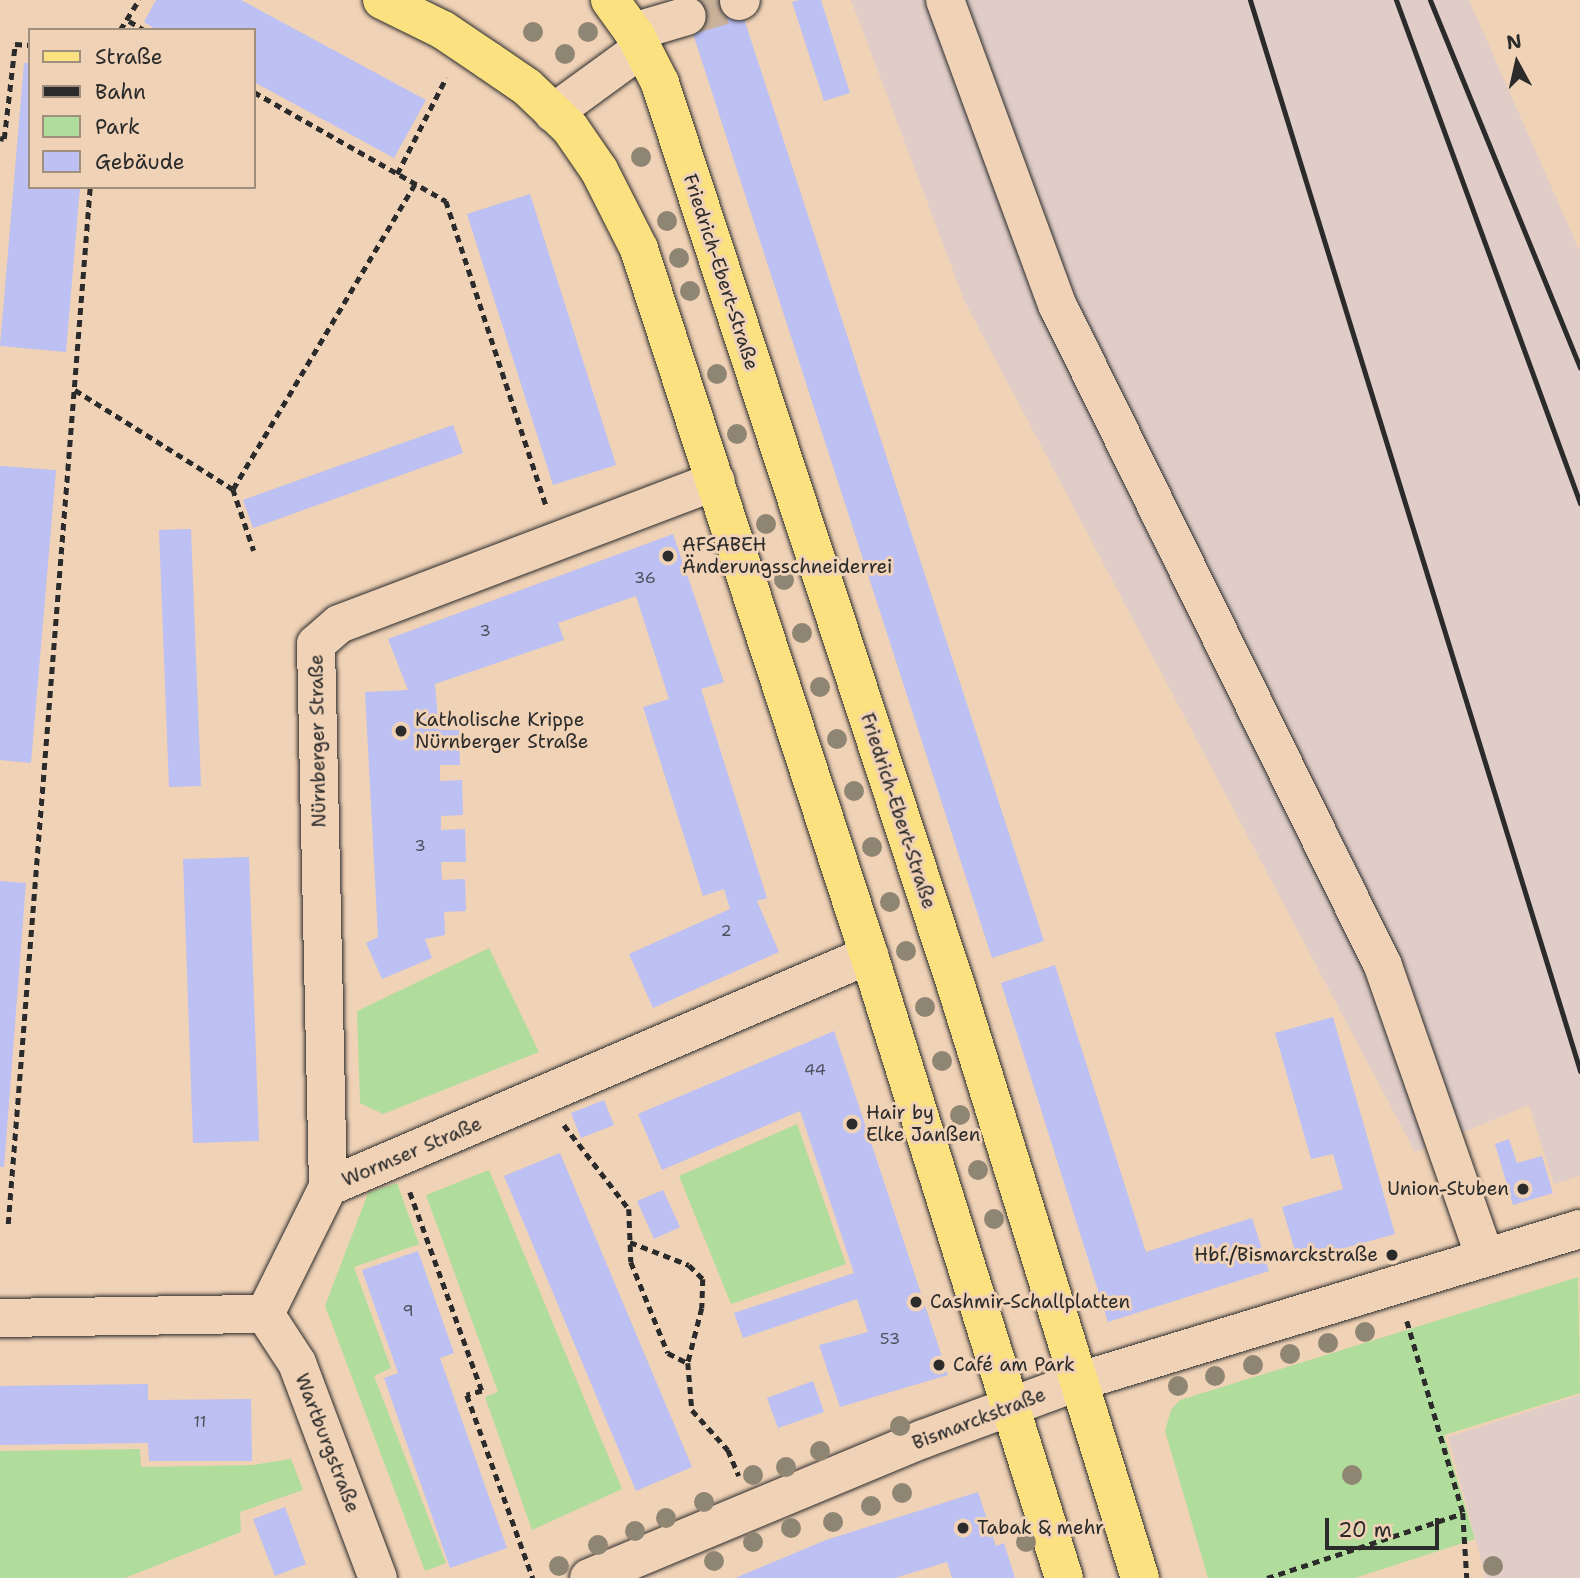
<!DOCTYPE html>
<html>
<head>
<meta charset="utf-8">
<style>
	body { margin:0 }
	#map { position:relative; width:1580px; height:1578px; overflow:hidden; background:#f0d2b6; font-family:"Shantell Sans",sans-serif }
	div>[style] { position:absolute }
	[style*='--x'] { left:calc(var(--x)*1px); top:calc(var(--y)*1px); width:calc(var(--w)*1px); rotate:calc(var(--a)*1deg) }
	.built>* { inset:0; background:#e0cdc8 }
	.green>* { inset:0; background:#b0dd9b }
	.building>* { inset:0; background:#bcc0f2 }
	.minor-tunnel>* { height:38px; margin-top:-19px; transform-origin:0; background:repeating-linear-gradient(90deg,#c9b19a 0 38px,transparent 0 57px) }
	.path>* { height:4.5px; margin-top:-2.25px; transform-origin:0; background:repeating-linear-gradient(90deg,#2b2b2b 0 7px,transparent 0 12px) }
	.roads { filter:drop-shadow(0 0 2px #2b2b2b) drop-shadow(0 0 2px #2b2b2b) }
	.minor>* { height:38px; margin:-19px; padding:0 19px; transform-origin:19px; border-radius:19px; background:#f0d2b6 }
	.major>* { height:38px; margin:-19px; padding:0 19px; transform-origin:19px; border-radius:19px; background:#fbe180 }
	.rail>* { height:5px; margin:-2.5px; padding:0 2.5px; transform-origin:2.5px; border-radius:2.5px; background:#2b2b2b }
	.trees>* { width:20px; height:20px; margin:-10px; border-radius:50%; background:#8f8573 }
	.dots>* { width:19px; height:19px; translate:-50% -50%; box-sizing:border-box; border:4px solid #f0d2b6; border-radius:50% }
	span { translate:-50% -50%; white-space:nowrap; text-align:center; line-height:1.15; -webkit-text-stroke:6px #f0d2b6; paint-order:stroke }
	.number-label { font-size:16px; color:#4f505d }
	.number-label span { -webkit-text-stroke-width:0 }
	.street-label { font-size:19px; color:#2b2b2b }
	.poi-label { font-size:19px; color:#2b2b2b }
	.left { translate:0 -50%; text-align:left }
	.right { translate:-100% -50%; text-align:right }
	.legend { position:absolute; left:28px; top:28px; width:228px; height:161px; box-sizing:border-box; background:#f0d2b6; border:2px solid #a18f7e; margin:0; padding:9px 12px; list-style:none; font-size:21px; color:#2b2b2b }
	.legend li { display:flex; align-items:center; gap:14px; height:35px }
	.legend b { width:35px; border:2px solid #a18f7e }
	.north { position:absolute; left:1482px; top:28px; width:70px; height:70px; -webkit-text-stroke:5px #f0d2b6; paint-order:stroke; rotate:352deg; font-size:19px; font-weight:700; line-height:28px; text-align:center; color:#2b2b2b }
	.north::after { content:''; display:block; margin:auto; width:24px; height:32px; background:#2b2b2b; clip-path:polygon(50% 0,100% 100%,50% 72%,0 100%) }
	.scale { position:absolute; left:1325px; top:1518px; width:114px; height:32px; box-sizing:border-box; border:4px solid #2b2b2b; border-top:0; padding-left:9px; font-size:21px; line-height:24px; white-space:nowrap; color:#2b2b2b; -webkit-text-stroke:5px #f0d2b6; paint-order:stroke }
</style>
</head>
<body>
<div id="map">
	<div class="built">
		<div style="clip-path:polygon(851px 0,1469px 0,1580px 252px,1580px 1176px,1554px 1184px,1529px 1105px,1415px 1152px,965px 302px)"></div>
		<div style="clip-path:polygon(1580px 1395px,1580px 1578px,1486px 1578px,1448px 1437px)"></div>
	</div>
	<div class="green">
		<div style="clip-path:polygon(489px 948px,539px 1052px,383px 1114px,360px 1103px,357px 1011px)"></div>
		<div style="clip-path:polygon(797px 1124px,846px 1264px,731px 1304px,679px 1176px)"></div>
		<div style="clip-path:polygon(489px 1170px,622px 1489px,532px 1530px,485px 1397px,498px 1392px,426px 1195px)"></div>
		<div style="clip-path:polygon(397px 1183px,419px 1244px,354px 1267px,391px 1368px,374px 1376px,446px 1563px,425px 1571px,325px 1306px,368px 1193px)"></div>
		<div style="clip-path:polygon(1578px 1277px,1580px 1393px,1444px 1435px,1475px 1539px,1355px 1578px,1208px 1578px,1165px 1431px,1171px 1410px,1180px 1400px)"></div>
		<div style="clip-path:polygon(140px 1449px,141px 1467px,253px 1465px,291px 1459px,303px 1490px,240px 1512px,241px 1532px,125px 1578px,0 1578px,0 1451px)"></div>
	</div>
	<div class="building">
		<div style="clip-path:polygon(156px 0,241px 0,426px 100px,394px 158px,254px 82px,254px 30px,157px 30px,144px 22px)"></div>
		<div style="clip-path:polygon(671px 0,738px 0,1044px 941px,992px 958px,685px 9px,675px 13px)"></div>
		<div style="clip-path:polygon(799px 0,821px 0,850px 93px,824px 101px,792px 2px)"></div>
		<div style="clip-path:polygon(24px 63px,30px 63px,30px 187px,80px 187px,66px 352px,0 346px)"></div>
		<div style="clip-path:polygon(530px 194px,616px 465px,553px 485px,467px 214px)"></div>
		<div style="clip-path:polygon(453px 425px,463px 453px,253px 528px,243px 500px)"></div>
		<div style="clip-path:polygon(0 466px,56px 470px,31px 763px,0 760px)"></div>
		<div style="clip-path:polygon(191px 529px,201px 786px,169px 787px,159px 530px)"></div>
		<div style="clip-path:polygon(673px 534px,724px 682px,701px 689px,767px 898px,757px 901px,779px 952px,653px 1008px,629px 954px,730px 909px,724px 889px,703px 896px,643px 707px,669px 699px,636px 596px,558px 623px,564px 640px,435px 684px,439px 730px,459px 730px,460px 765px,440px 765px,440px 781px,462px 780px,463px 815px,441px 816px,441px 830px,465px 829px,466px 862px,441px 862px,442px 880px,465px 879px,466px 911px,444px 912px,445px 935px,425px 939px,432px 958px,382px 979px,366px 943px,378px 937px,365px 692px,408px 690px,388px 639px)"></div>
		<div style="clip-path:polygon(249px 857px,259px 1141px,193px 1143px,183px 859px)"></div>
		<div style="clip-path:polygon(0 881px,26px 883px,4px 1167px,0 1167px)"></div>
		<div style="clip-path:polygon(1055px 965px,1146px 1252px,1252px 1218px,1269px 1271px,1108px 1322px,1001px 983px)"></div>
		<div style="clip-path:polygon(1333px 1017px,1395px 1234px,1298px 1261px,1282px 1207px,1343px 1189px,1333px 1154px,1311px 1159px,1275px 1033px)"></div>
		<div style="clip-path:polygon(834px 1031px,948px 1375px,840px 1407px,819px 1345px,868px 1332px,857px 1299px,743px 1338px,734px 1313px,854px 1273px,800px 1111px,662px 1170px,638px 1114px)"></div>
		<div style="clip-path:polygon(604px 1100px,614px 1125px,581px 1138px,571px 1113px)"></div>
		<div style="clip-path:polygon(1509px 1139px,1517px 1163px,1542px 1156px,1553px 1193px,1513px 1205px,1495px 1144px)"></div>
		<div style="clip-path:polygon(560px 1153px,692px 1467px,636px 1491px,504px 1176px)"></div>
		<div style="clip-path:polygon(663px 1190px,680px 1227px,654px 1239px,637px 1201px)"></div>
		<div style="clip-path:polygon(418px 1251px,454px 1353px,440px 1358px,507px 1548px,450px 1568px,384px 1378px,398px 1373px,362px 1270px)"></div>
		<div style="clip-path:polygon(813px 1381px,824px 1412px,778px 1428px,767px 1398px)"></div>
		<div style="clip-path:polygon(148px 1384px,148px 1400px,251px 1399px,252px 1461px,149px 1461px,148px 1443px,0 1445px,0 1386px)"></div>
		<div style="clip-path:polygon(978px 1492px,996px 1546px,1004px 1543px,1015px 1578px,952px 1578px,947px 1562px,895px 1578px,735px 1578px,826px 1540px)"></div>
		<div style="clip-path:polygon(285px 1507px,306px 1564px,275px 1576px,253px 1519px)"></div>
	</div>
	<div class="minor-tunnel">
		<div style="--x:687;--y:16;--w:54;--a:-16.1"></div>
	</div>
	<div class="path">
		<div style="--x:129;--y:21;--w:17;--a:31"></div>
		<div style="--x:120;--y:30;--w:36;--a:-58"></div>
		<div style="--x:254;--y:92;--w:221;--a:29.6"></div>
		<div style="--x:446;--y:201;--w:321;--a:71.8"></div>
		<div style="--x:0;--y:138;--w:4;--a:14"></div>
		<div style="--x:4;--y:139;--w:96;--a:-83.4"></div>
		<div style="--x:15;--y:44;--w:15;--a:4"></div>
		<div style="--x:397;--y:174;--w:108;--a:-63"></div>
		<div style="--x:75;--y:390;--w:186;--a:32.1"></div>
		<div style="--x:233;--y:489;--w:65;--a:71.3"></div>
		<div style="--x:233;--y:489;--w:355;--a:-59.2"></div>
		<div style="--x:564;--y:1125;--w:106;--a:52.3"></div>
		<div style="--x:629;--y:1209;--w:53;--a:87.8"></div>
		<div style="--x:631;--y:1262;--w:98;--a:67.9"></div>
		<div style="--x:668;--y:1353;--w:22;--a:27"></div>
		<div style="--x:688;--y:1363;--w:47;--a:85.1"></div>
		<div style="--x:692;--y:1410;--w:54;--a:48"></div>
		<div style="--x:728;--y:1450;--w:28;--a:67"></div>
		<div style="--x:410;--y:1192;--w:212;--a:70.1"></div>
		<div style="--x:482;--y:1391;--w:16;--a:165"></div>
		<div style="--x:467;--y:1395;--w:195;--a:70.2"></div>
		<div style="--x:8;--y:1224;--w:1040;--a:-85.48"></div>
		<div style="--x:630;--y:1242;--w:63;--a:21.3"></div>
		<div style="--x:689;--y:1265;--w:20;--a:45"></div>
		<div style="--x:703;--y:1279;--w:29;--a:92"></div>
		<div style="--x:702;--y:1308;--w:57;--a:104.3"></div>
		<div style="--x:1407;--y:1321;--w:200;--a:73.7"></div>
		<div style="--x:1463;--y:1513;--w:65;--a:86.5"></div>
		<div style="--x:1267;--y:1578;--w:206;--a:-18.3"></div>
	</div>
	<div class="roads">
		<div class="minor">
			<div style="--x:945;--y:0;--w:324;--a:69.8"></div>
			<div style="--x:1057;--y:304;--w:738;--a:63.78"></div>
			<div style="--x:1383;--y:966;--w:309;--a:70.7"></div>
			<div style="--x:739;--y:1;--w:2;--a:-27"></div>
			<div style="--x:633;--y:32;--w:56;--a:-16.5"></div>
			<div style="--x:553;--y:113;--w:110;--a:-36.1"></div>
			<div style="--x:328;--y:1187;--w:543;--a:-91.27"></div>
			<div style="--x:316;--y:644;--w:30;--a:-41"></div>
			<div style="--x:339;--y:624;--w:403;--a:-20.8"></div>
			<div style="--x:265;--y:1314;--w:59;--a:56.9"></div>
			<div style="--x:297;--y:1363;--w:230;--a:69.4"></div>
			<div style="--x:0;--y:1318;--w:265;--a:-0.9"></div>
			<div style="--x:265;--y:1314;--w:142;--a:-63.6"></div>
			<div style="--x:328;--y:1187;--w:589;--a:-23.21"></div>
			<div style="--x:589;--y:1578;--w:362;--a:-22.6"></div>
			<div style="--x:923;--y:1439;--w:164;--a:-20.3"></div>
			<div style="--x:1077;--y:1382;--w:526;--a:-16.92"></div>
		</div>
		<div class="major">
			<div style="--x:382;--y:0;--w:68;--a:26.2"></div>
			<div style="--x:443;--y:30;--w:55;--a:34"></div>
			<div style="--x:489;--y:61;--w:46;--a:34.4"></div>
			<div style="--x:527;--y:87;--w:59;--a:43.6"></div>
			<div style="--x:570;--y:128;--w:51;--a:55.4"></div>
			<div style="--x:599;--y:170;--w:89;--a:63.1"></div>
			<div style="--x:639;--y:249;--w:743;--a:71.96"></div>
			<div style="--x:869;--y:955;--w:653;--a:72.62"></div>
			<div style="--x:610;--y:0;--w:44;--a:54.2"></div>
			<div style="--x:636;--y:36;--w:53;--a:62.9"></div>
			<div style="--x:660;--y:83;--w:953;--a:71.85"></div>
			<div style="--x:957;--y:989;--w:617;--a:72.74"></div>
		</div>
	</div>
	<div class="rail">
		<div style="--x:1250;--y:0;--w:1121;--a:72.87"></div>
		<div style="--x:1396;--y:0;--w:536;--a:69.91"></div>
		<div style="--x:1430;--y:0;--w:397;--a:67.8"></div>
	</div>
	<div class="trees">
		<div style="left:533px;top:32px"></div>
		<div style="left:588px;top:32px"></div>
		<div style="left:565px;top:54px"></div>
		<div style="left:641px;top:157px"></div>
		<div style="left:667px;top:221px"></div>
		<div style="left:679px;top:258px"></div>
		<div style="left:690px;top:291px"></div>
		<div style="left:717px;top:374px"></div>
		<div style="left:737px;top:434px"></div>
		<div style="left:766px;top:524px"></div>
		<div style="left:784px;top:580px"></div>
		<div style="left:802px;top:633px"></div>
		<div style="left:820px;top:687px"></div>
		<div style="left:837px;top:739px"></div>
		<div style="left:854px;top:791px"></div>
		<div style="left:872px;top:847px"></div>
		<div style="left:890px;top:902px"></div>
		<div style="left:906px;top:951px"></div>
		<div style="left:925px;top:1007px"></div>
		<div style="left:942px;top:1061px"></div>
		<div style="left:960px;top:1115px"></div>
		<div style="left:978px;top:1170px"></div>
		<div style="left:994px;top:1219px"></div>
		<div style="left:1365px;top:1332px"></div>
		<div style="left:1328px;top:1343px"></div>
		<div style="left:1290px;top:1354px"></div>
		<div style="left:1253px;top:1365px"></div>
		<div style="left:1215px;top:1376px"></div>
		<div style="left:1178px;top:1386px"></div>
		<div style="left:900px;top:1426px"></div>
		<div style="left:820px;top:1451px"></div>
		<div style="left:786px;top:1467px"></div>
		<div style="left:753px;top:1475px"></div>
		<div style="left:1352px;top:1475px"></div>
		<div style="left:902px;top:1493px"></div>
		<div style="left:704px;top:1502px"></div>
		<div style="left:871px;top:1506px"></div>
		<div style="left:666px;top:1518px"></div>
		<div style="left:833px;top:1522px"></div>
		<div style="left:791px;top:1528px"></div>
		<div style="left:635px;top:1531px"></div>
		<div style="left:753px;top:1542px"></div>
		<div style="left:1026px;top:1542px"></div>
		<div style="left:598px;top:1545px"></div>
		<div style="left:714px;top:1561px"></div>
		<div style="left:559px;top:1566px"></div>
		<div style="left:1493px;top:1566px"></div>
	</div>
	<div class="dots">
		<div style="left:668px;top:556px;background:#2b2b2b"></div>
		<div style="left:401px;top:731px;background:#2b2b2b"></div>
		<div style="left:852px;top:1124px;background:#2b2b2b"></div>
		<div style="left:1523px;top:1189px;background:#2b2b2b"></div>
		<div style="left:1392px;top:1255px;background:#2b2b2b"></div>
		<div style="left:916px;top:1302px;background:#2b2b2b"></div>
		<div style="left:939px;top:1365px;background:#2b2b2b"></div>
		<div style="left:963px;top:1528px;background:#2b2b2b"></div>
	</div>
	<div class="number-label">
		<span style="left:645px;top:578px">36</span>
		<span style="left:485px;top:631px">3</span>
		<span style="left:420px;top:846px">3</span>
		<span style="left:726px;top:931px">2</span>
		<span style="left:815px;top:1070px">44</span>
		<span style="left:408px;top:1311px">9</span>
		<span style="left:890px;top:1339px">53</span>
		<span style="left:200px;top:1422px">11</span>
	</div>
	<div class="street-label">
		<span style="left:721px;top:272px;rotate:72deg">Friedrich-Ebert-Straße</span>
		<span style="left:318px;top:741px;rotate:-91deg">Nürnberger Straße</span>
		<span style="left:898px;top:811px;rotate:72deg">Friedrich-Ebert-Straße</span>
		<span style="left:412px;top:1152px;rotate:-23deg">Wormser Straße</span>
		<span style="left:979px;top:1419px;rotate:-21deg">Bismarckstraße</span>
		<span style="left:327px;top:1443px;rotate:69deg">Wartburgstraße</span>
	</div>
	<div class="poi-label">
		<span class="left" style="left:682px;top:556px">AFSABEH<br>Änderungsschneiderrei</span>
		<span class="left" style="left:415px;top:731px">Katholische Krippe<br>Nürnberger Straße</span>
		<span class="left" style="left:866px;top:1124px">Hair by<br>Elke Janßen</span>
		<span class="right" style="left:1509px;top:1189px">Union-Stuben</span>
		<span class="right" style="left:1378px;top:1255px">Hbf./Bismarckstraße</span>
		<span class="left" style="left:930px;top:1302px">Cashmir-Schallplatten</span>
		<span class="left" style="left:953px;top:1365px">Café am Park</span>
		<span class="left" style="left:977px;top:1528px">Tabak &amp; mehr</span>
	</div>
	<ul class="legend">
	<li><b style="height:9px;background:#fbe180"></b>Straße</li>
	<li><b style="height:9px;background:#2b2b2b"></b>Bahn</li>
	<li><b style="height:19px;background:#b0dd9b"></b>Park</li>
	<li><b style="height:19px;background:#bcc0f2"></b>Gebäude</li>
	</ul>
	<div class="north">N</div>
	<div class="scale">20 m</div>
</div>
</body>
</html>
